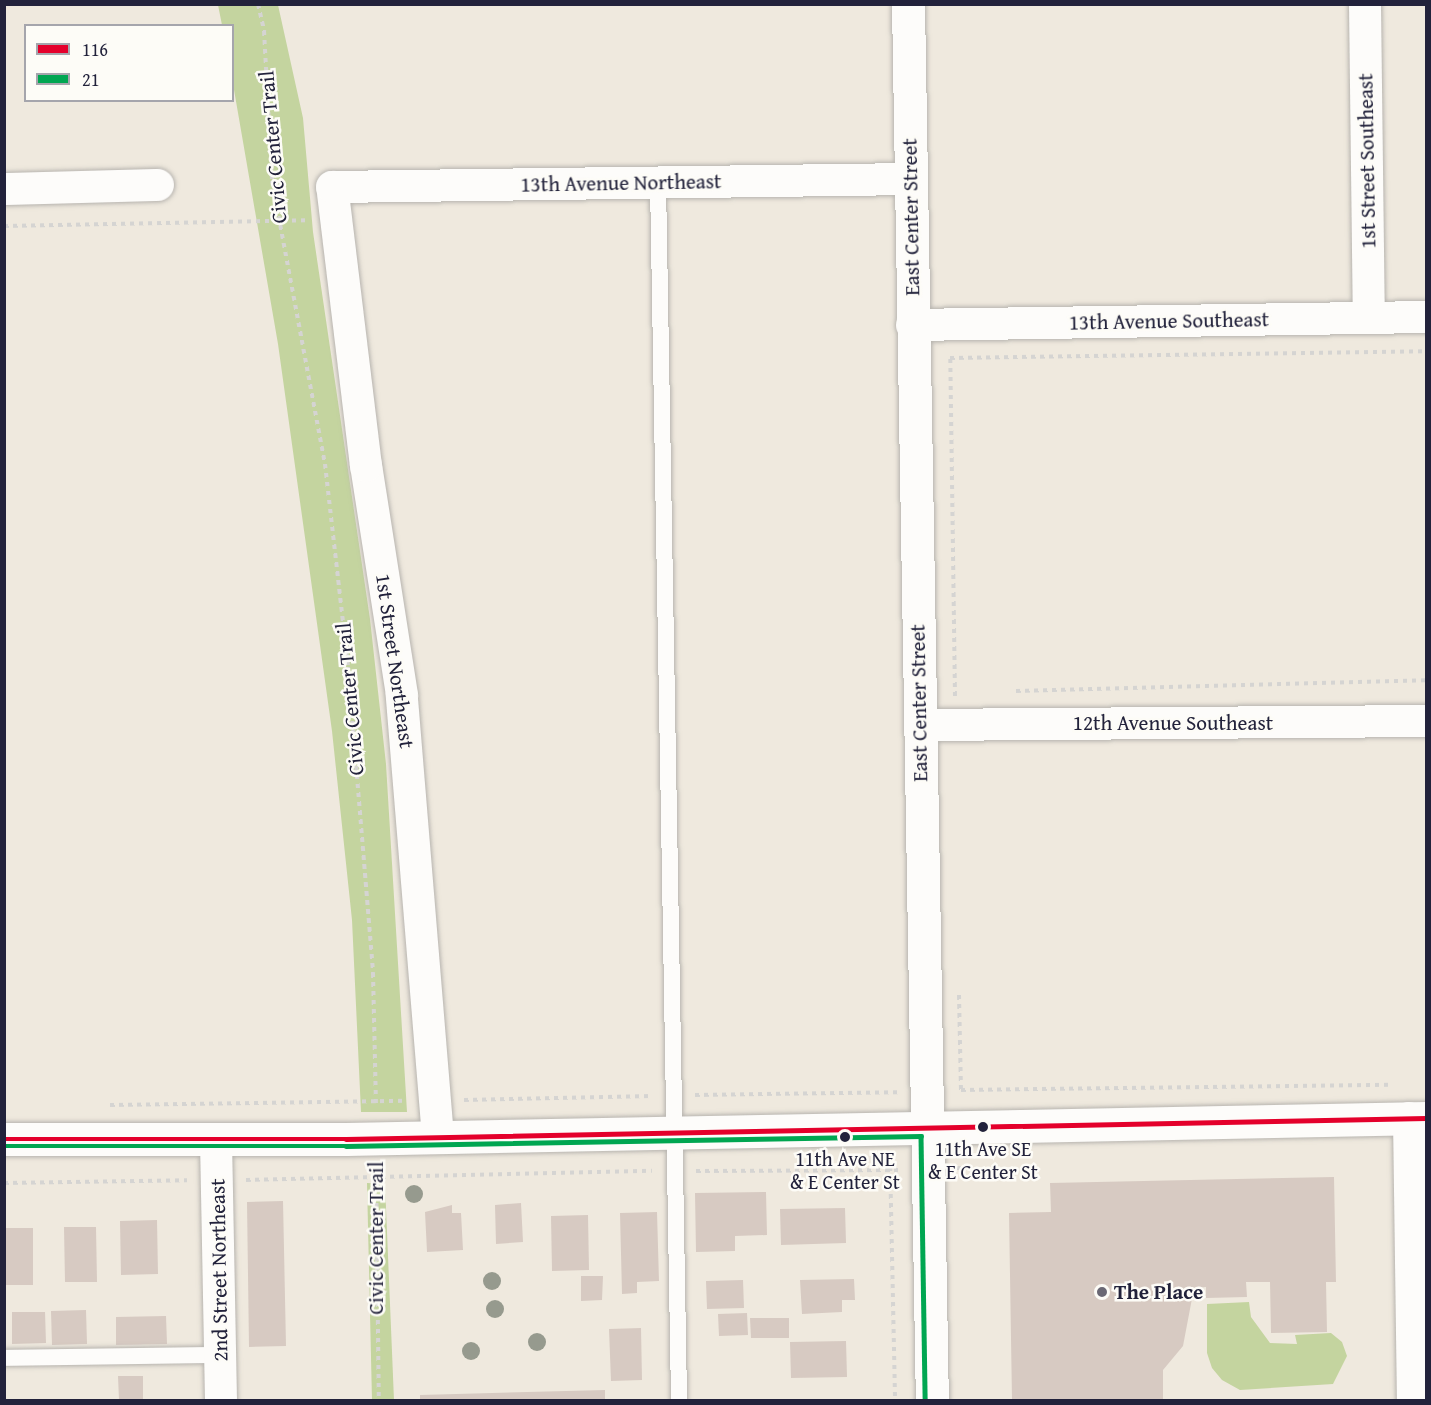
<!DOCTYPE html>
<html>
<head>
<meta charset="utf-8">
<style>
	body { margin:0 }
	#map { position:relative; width:1431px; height:1405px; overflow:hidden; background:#efe9de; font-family:"Gentium Book Plus",serif }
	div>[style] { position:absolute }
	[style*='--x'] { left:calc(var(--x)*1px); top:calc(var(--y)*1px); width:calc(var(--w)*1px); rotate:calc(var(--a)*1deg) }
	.green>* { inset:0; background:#c4d49f }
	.building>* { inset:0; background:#d7cac2 }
	.path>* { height:4px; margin-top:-2px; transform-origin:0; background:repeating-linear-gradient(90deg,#d5d4d2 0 4.5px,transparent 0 9px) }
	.roads { filter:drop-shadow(0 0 2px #b7b4af) drop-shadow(0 0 2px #b7b4af) }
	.service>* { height:16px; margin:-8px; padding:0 8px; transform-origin:8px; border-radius:8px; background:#fdfcfa }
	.minor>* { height:32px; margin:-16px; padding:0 16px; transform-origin:16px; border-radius:16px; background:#fdfcfa }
	.tertiary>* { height:33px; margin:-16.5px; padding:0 16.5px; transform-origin:16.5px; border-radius:16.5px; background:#fdfcfa }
	.secondary>* { height:33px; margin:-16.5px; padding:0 16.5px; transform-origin:16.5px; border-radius:16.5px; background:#fdfcfa }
	.bus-1>* { height:4.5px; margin:-2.25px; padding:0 2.25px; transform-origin:2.25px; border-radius:2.25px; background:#e4002b }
	.bus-2>* { height:4.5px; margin:-2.25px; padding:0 2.25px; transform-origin:2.25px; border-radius:2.25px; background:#00a651 }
	.trees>* { width:18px; height:18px; margin:-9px; border-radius:50%; background:#969a8e }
	.dots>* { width:16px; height:16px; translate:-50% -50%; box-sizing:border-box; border:3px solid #fdfcf7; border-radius:50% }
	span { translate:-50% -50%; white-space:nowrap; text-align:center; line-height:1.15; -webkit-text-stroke:5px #fdfcf7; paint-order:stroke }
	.bus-label { font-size:20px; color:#22223b }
	.street-label { font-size:21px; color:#22223b }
	.poi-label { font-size:21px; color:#22223b; font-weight:700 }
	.left { translate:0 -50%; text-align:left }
	.frame { position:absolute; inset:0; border:6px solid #22223b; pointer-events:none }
	.legend { position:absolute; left:24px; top:24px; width:210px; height:78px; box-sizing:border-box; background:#fdfcf7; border:2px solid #a5a5ac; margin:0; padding:8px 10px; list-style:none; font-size:18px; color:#22223b }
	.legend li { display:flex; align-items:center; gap:12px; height:30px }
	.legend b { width:30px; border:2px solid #a5a5ac }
</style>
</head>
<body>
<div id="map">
	<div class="green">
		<div style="clip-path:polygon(218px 5px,278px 5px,303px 118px,313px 232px,370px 619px,386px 764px,407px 1112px,361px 1112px,352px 920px,332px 731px,278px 344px,233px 84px,232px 26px,222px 25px)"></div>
		<div style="clip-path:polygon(367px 1183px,385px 1184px,394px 1400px,372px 1400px)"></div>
		<div style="clip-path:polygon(1249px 1302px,1251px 1317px,1270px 1343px,1297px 1344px,1295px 1335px,1331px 1333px,1342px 1342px,1347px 1356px,1333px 1384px,1240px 1390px,1222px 1380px,1212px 1368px,1207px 1353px,1207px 1304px)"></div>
	</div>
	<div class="building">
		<div style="clip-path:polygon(1334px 1177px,1336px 1282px,1326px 1282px,1327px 1332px,1271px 1333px,1270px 1282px,1246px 1282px,1247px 1297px,1206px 1298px,1206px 1287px,1194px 1288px,1183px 1346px,1163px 1370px,1163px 1400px,1012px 1400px,1009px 1213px,1051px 1212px,1050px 1183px)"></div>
		<div style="clip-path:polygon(766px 1192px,767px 1235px,735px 1236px,735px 1251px,696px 1252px,695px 1193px)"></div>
		<div style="clip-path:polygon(283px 1201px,286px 1346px,249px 1347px,247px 1202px)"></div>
		<div style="clip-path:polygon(521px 1203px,523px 1242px,496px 1244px,495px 1205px)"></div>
		<div style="clip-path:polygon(452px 1205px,452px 1213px,461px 1213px,463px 1250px,427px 1252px,425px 1212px)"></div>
		<div style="clip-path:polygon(845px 1208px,846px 1243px,781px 1245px,780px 1209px)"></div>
		<div style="clip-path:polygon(657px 1212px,659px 1281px,637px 1282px,637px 1293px,622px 1294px,620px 1213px)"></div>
		<div style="clip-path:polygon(588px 1215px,589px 1270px,552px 1271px,551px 1216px)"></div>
		<div style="clip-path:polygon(157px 1220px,158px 1274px,121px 1275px,120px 1221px)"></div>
		<div style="clip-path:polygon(64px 1227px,96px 1227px,97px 1282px,65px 1282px)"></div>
		<div style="clip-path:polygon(4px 1228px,33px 1228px,33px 1285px,4px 1285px)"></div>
		<div style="clip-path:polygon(581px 1276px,603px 1276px,602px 1300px,581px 1301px)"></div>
		<div style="clip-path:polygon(854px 1279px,855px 1300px,842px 1300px,842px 1312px,802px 1314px,800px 1280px)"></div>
		<div style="clip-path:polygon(743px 1280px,744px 1308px,707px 1309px,706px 1281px)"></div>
		<div style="clip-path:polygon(86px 1310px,87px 1344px,52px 1345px,51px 1311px)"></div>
		<div style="clip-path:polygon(12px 1312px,45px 1312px,46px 1343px,12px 1344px)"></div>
		<div style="clip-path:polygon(747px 1313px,748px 1335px,719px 1336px,718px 1314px)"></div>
		<div style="clip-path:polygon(166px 1316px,167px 1344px,116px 1345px,116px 1317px)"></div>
		<div style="clip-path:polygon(750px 1318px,789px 1318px,789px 1338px,751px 1338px)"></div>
		<div style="clip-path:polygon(641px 1328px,642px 1380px,611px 1381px,609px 1329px)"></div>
		<div style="clip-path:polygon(846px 1341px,847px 1377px,791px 1378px,790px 1342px)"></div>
		<div style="clip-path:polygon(118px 1376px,143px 1376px,143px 1400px,119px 1400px)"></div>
		<div style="clip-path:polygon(605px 1390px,605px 1400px,420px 1400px,420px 1395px)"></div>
	</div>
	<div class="path">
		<div style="--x:258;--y:4;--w:28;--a:77"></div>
		<div style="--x:264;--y:31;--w:150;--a:86.9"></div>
		<div style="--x:272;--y:181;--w:288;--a:79.4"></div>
		<div style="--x:325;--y:464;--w:204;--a:83.5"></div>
		<div style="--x:348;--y:667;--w:307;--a:85.3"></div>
		<div style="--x:373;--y:973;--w:130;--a:88.7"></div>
		<div style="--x:4;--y:226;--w:303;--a:-1.1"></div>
		<div style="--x:1016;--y:691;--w:410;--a:-1.5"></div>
		<div style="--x:955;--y:696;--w:338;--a:-90.8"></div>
		<div style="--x:950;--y:358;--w:476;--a:-0.8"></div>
		<div style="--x:959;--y:995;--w:95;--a:88.8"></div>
		<div style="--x:961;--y:1090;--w:431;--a:-0.7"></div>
		<div style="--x:695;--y:1095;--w:203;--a:-0.8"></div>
		<div style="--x:464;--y:1100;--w:188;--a:-1.2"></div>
		<div style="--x:110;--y:1105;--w:296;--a:-0.8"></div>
		<div style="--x:890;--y:1158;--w:242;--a:88.8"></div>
		<div style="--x:376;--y:1167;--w:233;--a:89.3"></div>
		<div style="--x:957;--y:1168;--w:8;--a:0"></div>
		<div style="--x:965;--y:1168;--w:11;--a:-90"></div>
		<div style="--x:696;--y:1171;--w:202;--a:-0.3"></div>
		<div style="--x:246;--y:1180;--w:406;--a:-1.3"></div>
		<div style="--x:4;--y:1183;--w:183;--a:-0.9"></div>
	</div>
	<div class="roads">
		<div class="service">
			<div style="--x:658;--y:182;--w:1218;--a:89.01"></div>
			<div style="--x:4;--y:1358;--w:216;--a:-0.8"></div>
		</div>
		<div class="minor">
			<div style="--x:1365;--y:4;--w:313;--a:89.3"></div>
			<div style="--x:4;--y:189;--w:154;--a:-1.5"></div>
			<div style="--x:912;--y:325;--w:514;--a:-0.89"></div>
			<div style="--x:920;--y:725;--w:506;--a:-0.45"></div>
			<div style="--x:1409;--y:1118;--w:282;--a:89.2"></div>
			<div style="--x:438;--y:1137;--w:443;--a:-94.7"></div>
			<div style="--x:402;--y:695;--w:232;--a:-98.9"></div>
			<div style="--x:366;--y:466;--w:281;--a:-96.9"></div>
			<div style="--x:332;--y:187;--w:578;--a:-0.79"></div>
			<div style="--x:216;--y:1140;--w:260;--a:88.9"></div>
		</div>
		<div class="tertiary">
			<div style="--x:908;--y:4;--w:1396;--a:89.02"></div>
		</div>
		<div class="secondary">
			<div style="--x:4;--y:1139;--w:342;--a:0"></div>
			<div style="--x:346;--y:1139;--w:1080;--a:-1.11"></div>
		</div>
	</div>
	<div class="bus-1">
		<div style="--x:4;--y:1139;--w:342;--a:0"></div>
		<div style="--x:346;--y:1139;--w:1080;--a:-1.11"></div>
	</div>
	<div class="bus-2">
		<div style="--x:4;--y:1146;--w:342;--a:0"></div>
		<div style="--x:346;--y:1146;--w:575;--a:-1"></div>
		<div style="--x:921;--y:1136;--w:264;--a:89.1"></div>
	</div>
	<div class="trees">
		<div style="left:414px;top:1194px"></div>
		<div style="left:492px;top:1281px"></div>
		<div style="left:495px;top:1309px"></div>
		<div style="left:537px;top:1342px"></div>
		<div style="left:471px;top:1351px"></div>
	</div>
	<div class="dots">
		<div style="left:983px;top:1127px;background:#22223b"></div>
		<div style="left:845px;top:1137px;background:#22223b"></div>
		<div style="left:1102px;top:1292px;background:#6a6874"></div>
	</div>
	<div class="bus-label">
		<span style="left:983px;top:1160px">11th Ave SE<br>&amp; E Center St</span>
		<span style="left:845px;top:1170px">11th Ave NE<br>&amp; E Center St</span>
	</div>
	<div class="street-label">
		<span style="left:273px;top:147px;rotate:-95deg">Civic Center Trail</span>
		<span style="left:1367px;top:161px;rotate:-91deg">1st Street Southeast</span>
		<span style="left:621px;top:183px;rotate:-1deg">13th Avenue Northeast</span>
		<span style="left:911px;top:217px;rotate:-91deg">East Center Street</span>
		<span style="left:1169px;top:321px;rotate:-1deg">13th Avenue Southeast</span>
		<span style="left:395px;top:661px;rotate:82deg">1st Street Northeast</span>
		<span style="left:350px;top:699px;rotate:-95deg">Civic Center Trail</span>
		<span style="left:919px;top:703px;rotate:-91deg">East Center Street</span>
		<span style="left:1173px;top:723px">12th Avenue Southeast</span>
		<span style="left:376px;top:1238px;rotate:-90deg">Civic Center Trail</span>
		<span style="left:219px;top:1270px;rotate:-91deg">2nd Street Northeast</span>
	</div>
	<div class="poi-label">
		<span class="left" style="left:1114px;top:1292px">The Place</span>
	</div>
	<div class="frame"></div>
	<ul class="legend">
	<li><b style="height:8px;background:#e4002b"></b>116</li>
	<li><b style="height:8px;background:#00a651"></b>21</li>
	</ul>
</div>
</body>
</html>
